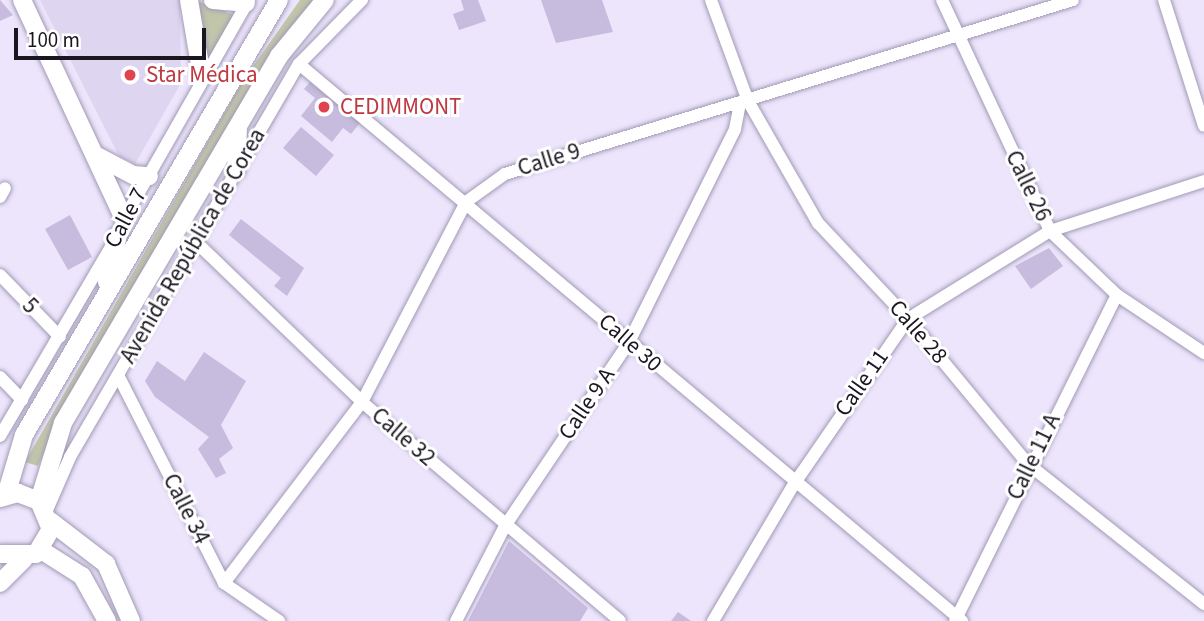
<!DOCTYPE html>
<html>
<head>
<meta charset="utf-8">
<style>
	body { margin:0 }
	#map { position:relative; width:1204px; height:621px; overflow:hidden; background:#ece5fc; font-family:"Source Sans 3",sans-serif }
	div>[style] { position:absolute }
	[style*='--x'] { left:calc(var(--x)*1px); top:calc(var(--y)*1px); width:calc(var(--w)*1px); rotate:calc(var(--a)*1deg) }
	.built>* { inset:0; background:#ded5f0 }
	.green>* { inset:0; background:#c1c5aa }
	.building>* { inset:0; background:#c7bcde }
	.roads { filter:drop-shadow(0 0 2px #a29ab5) drop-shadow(0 0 2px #a29ab5) }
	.street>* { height:12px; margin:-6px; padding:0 6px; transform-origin:6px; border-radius:6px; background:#fff }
	.secondary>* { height:18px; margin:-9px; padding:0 9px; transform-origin:9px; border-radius:9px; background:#fff }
	.dots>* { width:19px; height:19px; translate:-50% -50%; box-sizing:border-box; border:4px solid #fff; border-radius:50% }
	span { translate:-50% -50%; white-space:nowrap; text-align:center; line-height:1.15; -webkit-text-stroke:6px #fff; paint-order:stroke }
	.health-label { font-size:23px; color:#be3a42 }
	.left { translate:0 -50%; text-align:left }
	.street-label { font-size:23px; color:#1a1620 }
	.scale { position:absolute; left:14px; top:28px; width:192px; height:32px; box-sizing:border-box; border:4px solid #1a1620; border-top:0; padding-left:9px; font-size:21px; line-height:24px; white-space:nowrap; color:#1a1620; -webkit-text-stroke:5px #fff; paint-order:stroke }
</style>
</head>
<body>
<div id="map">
	<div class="built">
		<div style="clip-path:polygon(40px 0,180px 0,181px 83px,135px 164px,119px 156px)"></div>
	</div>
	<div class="green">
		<div style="clip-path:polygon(195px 0,234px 15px,206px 62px)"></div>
		<div style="clip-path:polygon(300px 0,317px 0,276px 49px,57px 422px,38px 466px,25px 462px,242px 82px)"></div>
	</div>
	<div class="building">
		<div style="clip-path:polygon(0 0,13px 15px,0 21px)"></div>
		<div style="clip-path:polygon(461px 0,478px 0,486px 21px,459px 30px,453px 14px,464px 10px)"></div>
		<div style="clip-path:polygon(541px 0,602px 0,613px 32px,556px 43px)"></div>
		<div style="clip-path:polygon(310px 82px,360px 123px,351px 134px,343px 128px,332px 142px,301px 116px,315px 98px,304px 89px)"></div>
		<div style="clip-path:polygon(301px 127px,334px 155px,316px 176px,283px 148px)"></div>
		<div style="clip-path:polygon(70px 215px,92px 257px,68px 270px,45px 229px)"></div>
		<div style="clip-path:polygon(241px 219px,304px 268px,287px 296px,274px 286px,281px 278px,229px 235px)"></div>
		<div style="clip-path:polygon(1049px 248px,1063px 266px,1031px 289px,1015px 266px)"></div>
		<div style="clip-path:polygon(204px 352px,246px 381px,221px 425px,233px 448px,219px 459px,226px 473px,216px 478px,198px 449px,209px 437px,155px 397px,145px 381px,157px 361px,185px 381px)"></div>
		<div style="clip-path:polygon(509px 541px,588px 608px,580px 621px,468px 621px)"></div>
		<div style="clip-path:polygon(678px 612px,691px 621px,671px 621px)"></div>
	</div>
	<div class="roads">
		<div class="street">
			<div style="--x:711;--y:0;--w:108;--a:69.9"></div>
			<div style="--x:748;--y:101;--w:141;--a:60.2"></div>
			<div style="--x:818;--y:223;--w:132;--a:46.8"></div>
			<div style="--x:908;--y:319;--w:188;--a:50.4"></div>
			<div style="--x:1028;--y:464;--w:225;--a:38.5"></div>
			<div style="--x:942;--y:0;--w:255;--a:64.9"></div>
			<div style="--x:1050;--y:231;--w:93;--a:43.7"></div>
			<div style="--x:1117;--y:295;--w:105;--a:33.7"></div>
			<div style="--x:1164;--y:0;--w:132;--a:72.4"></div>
			<div style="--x:299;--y:64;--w:866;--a:40.03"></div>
			<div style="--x:0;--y:197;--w:10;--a:-61"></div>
			<div style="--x:121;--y:224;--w:258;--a:-60.3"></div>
			<div style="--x:196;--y:242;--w:231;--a:43.9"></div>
			<div style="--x:362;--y:402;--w:338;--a:40.3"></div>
			<div style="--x:0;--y:275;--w:86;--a:45.9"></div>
			<div style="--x:118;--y:375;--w:233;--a:63"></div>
			<div style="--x:224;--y:583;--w:67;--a:34.6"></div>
			<div style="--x:0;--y:377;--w:32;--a:46"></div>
			<div style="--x:0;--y:436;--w:219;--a:-59.6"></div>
			<div style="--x:47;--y:510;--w:58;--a:-66.5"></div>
			<div style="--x:70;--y:457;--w:455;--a:-59.8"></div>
			<div style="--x:299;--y:64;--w:90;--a:-45.5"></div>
			<div style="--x:224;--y:583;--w:228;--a:-52.7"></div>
			<div style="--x:362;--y:402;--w:225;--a:-62.5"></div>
			<div style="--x:466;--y:202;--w:48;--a:-35.7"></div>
			<div style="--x:505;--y:174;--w:594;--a:-17.03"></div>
			<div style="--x:456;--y:621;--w:107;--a:-62.7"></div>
			<div style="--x:505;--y:526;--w:222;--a:-56"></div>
			<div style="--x:629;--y:342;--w:238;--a:-63.5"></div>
			<div style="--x:735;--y:129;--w:26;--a:-79"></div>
			<div style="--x:713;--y:621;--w:159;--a:-59.4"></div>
			<div style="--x:794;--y:484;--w:201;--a:-55.4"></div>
			<div style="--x:908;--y:319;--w:167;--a:-31.8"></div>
			<div style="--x:1050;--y:231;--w:162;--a:-18"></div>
			<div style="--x:955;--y:621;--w:364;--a:-63.6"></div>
		</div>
		<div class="secondary">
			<div style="--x:22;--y:0;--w:239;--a:65"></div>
			<div style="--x:189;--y:0;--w:78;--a:80.4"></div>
			<div style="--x:213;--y:0;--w:33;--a:5"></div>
			<div style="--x:95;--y:155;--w:43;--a:27.8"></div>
			<div style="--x:133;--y:175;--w:16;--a:4"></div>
			<div style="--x:236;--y:170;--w:42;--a:-87.3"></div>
			<div style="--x:107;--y:282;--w:48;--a:-76.8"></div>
			<div style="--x:6;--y:495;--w:63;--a:-73.3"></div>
			<div style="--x:24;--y:435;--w:504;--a:-59.62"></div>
			<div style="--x:0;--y:498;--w:19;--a:-16"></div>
			<div style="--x:18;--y:493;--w:22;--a:21"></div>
			<div style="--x:39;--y:501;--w:30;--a:67"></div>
			<div style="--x:51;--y:529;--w:29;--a:121"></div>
			<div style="--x:36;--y:554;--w:36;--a:180"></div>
			<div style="--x:39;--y:501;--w:82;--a:-72.9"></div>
			<div style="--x:63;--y:423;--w:426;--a:-59.5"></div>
			<div style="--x:279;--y:56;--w:72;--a:-50.6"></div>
			<div style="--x:50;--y:521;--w:71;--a:37.5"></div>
			<div style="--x:106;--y:564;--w:62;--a:66.3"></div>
			<div style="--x:41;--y:550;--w:49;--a:32.4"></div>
			<div style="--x:82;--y:576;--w:51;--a:60.9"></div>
			<div style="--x:0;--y:583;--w:34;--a:-45"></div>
		</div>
	</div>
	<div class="dots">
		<div style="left:130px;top:75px;background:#e0444e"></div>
		<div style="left:324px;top:107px;background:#e0444e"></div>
	</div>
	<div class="health-label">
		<span class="left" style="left:146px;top:75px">Star Médica</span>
		<span class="left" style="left:340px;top:107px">CEDIMMONT</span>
	</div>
	<div class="street-label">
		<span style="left:549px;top:160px;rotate:-17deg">Calle 9</span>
		<span style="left:1028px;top:186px;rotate:64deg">Calle 26</span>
		<span style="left:126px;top:218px;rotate:-62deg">Calle 7</span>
		<span style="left:193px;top:246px;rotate:-60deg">Avenida República de Corea</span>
		<span style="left:30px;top:306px;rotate:45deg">5</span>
		<span style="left:918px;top:332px;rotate:49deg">Calle 28</span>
		<span style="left:630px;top:343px;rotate:41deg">Calle 30</span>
		<span style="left:862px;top:383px;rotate:-55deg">Calle 11</span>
		<span style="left:587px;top:404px;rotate:-56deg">Calle 9 A</span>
		<span style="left:403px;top:437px;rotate:41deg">Calle 32</span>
		<span style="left:1034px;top:457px;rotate:-64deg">Calle 11 A</span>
		<span style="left:186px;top:509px;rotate:63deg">Calle 34</span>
	</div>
	<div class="scale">100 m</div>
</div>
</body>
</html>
